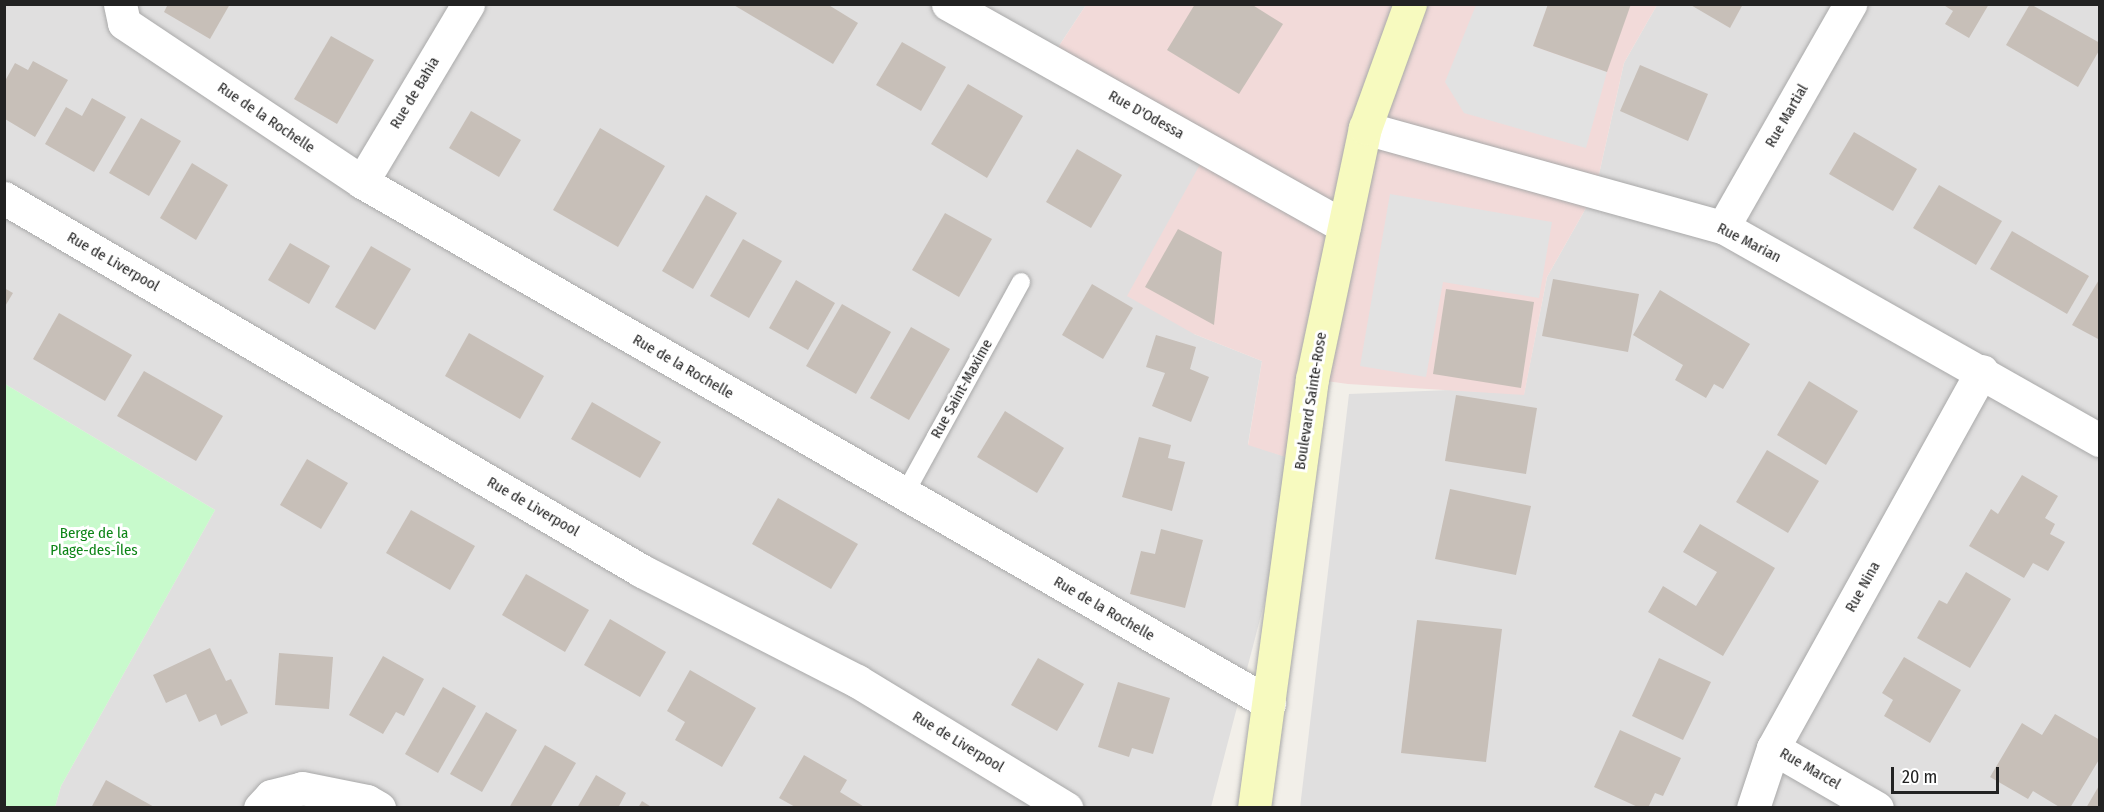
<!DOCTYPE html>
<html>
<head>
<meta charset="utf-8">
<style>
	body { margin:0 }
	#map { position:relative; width:2104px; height:812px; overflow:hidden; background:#f2efe9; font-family:"Fira Sans Condensed",sans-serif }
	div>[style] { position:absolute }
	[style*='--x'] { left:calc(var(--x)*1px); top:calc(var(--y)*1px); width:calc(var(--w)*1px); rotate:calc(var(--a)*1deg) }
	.residential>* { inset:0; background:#e0dfdf }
	.commercial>* { inset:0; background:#f2dad9 }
	.park>* { inset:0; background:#c8facc }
	.parking>* { inset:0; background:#e2e2e2 }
	.building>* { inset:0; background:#c7bfb8 }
	.roads { filter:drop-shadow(0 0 2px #a9a9a9) drop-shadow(0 0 2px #a9a9a9) }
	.lane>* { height:18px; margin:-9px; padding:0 9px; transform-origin:9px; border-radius:9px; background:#fff }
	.street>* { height:33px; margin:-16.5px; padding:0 16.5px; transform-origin:16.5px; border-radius:16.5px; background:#fff }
	.secondary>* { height:33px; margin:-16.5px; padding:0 16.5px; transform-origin:16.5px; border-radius:16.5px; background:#f7fabf }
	span { translate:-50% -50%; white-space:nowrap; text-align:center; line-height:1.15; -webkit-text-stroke:6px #fff; paint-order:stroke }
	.street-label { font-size:15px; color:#222 }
	.park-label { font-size:15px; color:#0c8416 }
	.frame { position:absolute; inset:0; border:6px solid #222; pointer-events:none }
	.scale { position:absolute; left:1891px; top:767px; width:108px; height:27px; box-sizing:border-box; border:3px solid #222; border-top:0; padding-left:8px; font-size:18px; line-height:21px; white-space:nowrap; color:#222; -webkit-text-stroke:4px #fff; paint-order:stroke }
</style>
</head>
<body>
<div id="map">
	<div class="residential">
		<div style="clip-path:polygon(5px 5px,1086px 5px,1049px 61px,1208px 150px,1194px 334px,1262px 361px,1248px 444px,1301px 462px,1211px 807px,55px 807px,61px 786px,215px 510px,5px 384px)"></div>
		<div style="clip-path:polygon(1657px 5px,2099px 5px,2099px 807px,1300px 808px,1349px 394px,1450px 390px,1524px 394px,1547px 277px,1595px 192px,1624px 63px)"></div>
	</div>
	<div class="commercial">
		<div style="clip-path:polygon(1086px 5px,1657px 5px,1624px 63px,1595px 192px,1547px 277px,1524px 395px,1348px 384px,1312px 379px,1301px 462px,1248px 445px,1262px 361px,1194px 334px,1127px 296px,1208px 150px,1049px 61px)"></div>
	</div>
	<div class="park">
		<div style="clip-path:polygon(5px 384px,215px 510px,61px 786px,55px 807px,5px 807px)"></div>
	</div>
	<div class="parking">
		<div style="clip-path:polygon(1476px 5px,1548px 5px,1533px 46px,1607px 72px,1586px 148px,1464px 113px,1445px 82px)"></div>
		<div style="clip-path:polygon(1390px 194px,1552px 222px,1539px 298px,1443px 282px,1426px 377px,1360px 366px)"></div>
	</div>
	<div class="building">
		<div style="clip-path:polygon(168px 4px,230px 4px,210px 39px,164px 12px)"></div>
		<div style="clip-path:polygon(732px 4px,827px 4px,858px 23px,833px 64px)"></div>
		<div style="clip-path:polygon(1195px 4px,1251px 4px,1283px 24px,1239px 94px,1167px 50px)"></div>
		<div style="clip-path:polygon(1548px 4px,1631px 4px,1607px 72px,1533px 46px)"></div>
		<div style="clip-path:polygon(1689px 4px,1743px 4px,1730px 28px)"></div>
		<div style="clip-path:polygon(1942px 4px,1989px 4px,1969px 38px,1945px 24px,1953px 11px)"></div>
		<div style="clip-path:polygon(2030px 4px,2100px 43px,2100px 49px,2078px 87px,2006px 45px)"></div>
		<div style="clip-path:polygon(331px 36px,374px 60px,337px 124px,294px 99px)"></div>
		<div style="clip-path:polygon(902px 42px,946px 67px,921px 111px,876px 85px)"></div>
		<div style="clip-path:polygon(33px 61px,68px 80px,35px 137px,5px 119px,5px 81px,15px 63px,28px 70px)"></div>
		<div style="clip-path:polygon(1640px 65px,1708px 94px,1688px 141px,1620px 111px)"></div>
		<div style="clip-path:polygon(968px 84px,1023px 116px,987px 178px,931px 144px)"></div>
		<div style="clip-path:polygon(92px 98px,126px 117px,94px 172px,45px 144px,66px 107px,82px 116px)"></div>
		<div style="clip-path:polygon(471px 111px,521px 140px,499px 177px,449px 148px)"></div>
		<div style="clip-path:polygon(141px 118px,181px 141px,149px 196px,109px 173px)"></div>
		<div style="clip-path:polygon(600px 128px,665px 166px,618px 247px,553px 210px)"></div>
		<div style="clip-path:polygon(1854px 132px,1917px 169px,1893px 211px,1829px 174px)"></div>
		<div style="clip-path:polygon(1077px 149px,1122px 175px,1091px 228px,1046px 202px)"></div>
		<div style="clip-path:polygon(192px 163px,228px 185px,196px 240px,160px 218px)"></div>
		<div style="clip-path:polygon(1939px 185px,2002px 221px,1976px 265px,1913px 228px)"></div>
		<div style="clip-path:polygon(706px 195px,737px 213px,693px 289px,662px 271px)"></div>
		<div style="clip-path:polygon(945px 213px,992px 239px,959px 297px,912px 270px)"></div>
		<div style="clip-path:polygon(1178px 229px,1222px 252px,1214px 325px,1145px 287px)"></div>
		<div style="clip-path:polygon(2012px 231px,2089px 276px,2067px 314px,1990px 269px)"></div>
		<div style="clip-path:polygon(743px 239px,782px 261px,749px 318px,710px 296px)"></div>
		<div style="clip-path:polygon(290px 243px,330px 266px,309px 304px,268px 280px)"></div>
		<div style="clip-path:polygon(371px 246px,411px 269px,375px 330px,335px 307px)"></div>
		<div style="clip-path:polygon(2100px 278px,2100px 340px,2072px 325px)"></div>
		<div style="clip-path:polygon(1553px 279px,1639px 294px,1628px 352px,1542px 336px)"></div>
		<div style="clip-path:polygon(796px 280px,835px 303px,808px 350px,769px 328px)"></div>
		<div style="clip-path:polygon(1092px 284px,1133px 308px,1103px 359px,1062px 335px)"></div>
		<div style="clip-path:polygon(4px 288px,13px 293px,4px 308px)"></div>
		<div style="clip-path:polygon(1446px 289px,1534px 302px,1521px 388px,1433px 374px)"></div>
		<div style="clip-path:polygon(1660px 290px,1750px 344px,1723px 389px,1714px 384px,1706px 398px,1675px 380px,1683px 365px,1633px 335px)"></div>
		<div style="clip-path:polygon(842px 304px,891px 332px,856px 394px,806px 366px)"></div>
		<div style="clip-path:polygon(59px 313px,132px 355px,105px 401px,33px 359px)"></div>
		<div style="clip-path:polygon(911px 327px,950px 349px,909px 420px,870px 398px)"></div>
		<div style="clip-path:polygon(469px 333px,544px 376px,520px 419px,445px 376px)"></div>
		<div style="clip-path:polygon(1156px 335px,1196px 347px,1190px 369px,1209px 377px,1191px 422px,1152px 406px,1165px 373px,1146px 367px)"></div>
		<div style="clip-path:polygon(144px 371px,223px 416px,196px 461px,117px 416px)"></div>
		<div style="clip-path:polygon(1809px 381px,1858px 411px,1826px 465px,1777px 435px)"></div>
		<div style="clip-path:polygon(1456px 395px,1537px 408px,1526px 474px,1445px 461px)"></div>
		<div style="clip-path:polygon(592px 402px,661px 442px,640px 478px,571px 439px)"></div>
		<div style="clip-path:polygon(1005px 411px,1064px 448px,1037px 493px,977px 457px)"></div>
		<div style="clip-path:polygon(1139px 437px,1171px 445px,1168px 458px,1185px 462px,1172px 511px,1122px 497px)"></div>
		<div style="clip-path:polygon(1767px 450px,1819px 481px,1788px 533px,1736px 502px)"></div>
		<div style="clip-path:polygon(307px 459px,348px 483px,321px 529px,280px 505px)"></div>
		<div style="clip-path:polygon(2022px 475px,2058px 496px,2045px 518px,2055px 524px,2050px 534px,2065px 542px,2048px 571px,2033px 563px,2024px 578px,1969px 546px,1991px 509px,1998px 514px)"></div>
		<div style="clip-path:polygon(1450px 489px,1531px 506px,1516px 575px,1435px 559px)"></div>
		<div style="clip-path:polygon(778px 498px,858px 544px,831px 589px,752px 544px)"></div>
		<div style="clip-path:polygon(411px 510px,475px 546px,450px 590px,386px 553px)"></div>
		<div style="clip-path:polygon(1700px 524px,1775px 568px,1723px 656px,1648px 612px,1663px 586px,1696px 606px,1717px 572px,1683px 552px)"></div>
		<div style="clip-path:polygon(1161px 529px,1203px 540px,1185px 608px,1130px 594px,1141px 551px,1155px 554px)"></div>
		<div style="clip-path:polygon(1966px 572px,2011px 599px,1970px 668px,1917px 638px,1939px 600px,1947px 604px)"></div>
		<div style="clip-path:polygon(526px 574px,589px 610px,565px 652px,502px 615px)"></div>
		<div style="clip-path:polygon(610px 619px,666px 652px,640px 697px,584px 665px)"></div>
		<div style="clip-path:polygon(1417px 620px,1502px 629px,1486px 762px,1401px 753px)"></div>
		<div style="clip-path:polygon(210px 648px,226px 681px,231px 679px,248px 713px,221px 726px,216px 714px,199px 722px,186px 694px,166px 703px,153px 675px)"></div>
		<div style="clip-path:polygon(279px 653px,333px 657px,329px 709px,275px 705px)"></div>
		<div style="clip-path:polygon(383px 656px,424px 679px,404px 716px,396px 712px,383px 734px,349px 715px)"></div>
		<div style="clip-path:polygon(1904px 657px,1961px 690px,1930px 743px,1884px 716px,1893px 700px,1882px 693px)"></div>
		<div style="clip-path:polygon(1038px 658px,1084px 684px,1057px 731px,1011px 705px)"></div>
		<div style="clip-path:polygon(1659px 658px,1711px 682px,1683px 740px,1632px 716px)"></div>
		<div style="clip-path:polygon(690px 670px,756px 708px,722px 767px,675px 740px,685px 722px,667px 711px)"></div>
		<div style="clip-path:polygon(1118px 682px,1170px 698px,1153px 754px,1132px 748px,1129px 757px,1098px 747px)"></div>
		<div style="clip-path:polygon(443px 687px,476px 706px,438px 773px,405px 754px)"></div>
		<div style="clip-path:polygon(486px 712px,517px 730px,482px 792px,450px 774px)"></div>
		<div style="clip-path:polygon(2055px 714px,2100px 740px,2100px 758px,2070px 808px,2061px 808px,2033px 791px,2028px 799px,1990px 777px,2022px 723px,2042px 735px)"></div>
		<div style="clip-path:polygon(1620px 730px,1681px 758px,1663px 796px,1655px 793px,1648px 808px,1640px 808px,1594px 787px)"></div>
		<div style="clip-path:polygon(545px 745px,576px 763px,550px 808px,509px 808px)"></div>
		<div style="clip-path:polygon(804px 755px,847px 780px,840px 792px,866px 808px,797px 808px,779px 798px)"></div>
		<div style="clip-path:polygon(596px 775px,626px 793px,618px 808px,577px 808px)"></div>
		<div style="clip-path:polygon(106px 780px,156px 808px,91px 808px)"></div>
		<div style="clip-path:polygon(2100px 784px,2100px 808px,2086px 808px)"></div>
		<div style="clip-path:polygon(642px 801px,653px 808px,638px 808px)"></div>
	</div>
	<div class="roads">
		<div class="lane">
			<div style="--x:904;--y:495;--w:243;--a:-61.2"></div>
		</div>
		<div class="street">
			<div style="--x:120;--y:4;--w:19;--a:78"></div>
			<div style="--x:124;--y:23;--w:286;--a:33.7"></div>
			<div style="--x:362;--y:182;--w:1046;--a:29.87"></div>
			<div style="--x:948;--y:4;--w:454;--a:29.3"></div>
			<div style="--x:1365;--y:128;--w:371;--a:15.5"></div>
			<div style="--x:1723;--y:227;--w:433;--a:29.5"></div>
			<div style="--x:362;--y:182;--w:207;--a:-59.2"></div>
			<div style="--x:4;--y:198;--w:739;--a:30.31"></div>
			<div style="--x:642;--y:571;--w:242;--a:27.1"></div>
			<div style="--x:857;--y:681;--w:245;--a:31.3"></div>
			<div style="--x:1723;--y:227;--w:257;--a:-60.3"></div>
			<div style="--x:1773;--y:748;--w:120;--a:30"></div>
			<div style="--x:260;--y:808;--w:16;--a:-47"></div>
			<div style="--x:271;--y:796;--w:32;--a:-14"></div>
			<div style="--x:302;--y:788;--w:66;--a:11.3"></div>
			<div style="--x:367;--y:801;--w:14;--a:30"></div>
			<div style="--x:1753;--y:808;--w:63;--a:-71.6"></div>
			<div style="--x:1773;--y:748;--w:431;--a:-61"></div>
		</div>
		<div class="secondary">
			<div style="--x:1254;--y:808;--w:433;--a:-82.3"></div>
			<div style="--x:1312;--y:379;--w:257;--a:-78.1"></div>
			<div style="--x:1365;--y:128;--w:132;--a:-70.1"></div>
		</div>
	</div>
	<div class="street-label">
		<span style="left:415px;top:93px;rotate:-59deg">Rue de Bahia</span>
		<span style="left:1146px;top:115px;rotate:29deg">Rue D'Odessa</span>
		<span style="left:1787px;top:116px;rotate:-60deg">Rue Martial</span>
		<span style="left:266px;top:118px;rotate:34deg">Rue de la Rochelle</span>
		<span style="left:1749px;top:243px;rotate:27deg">Rue Marian</span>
		<span style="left:113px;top:262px;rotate:30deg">Rue de Liverpool</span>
		<span style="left:683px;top:367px;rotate:30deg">Rue de la Rochelle</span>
		<span style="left:962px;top:389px;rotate:-61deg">Rue Saint-Maxime</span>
		<span style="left:1311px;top:401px;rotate:-81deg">Boulevard Sainte-Rose</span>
		<span style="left:533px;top:507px;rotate:30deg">Rue de Liverpool</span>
		<span style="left:1863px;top:587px;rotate:-61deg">Rue Nina</span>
		<span style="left:1104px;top:609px;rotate:30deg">Rue de la Rochelle</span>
		<span style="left:958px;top:742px;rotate:31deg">Rue de Liverpool</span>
		<span style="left:1810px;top:769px;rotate:30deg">Rue Marcel</span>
	</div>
	<div class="park-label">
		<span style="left:94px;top:542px">Berge de la<br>Plage-des-Îles</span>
	</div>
	<div class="frame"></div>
	<div class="scale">20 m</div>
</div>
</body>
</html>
